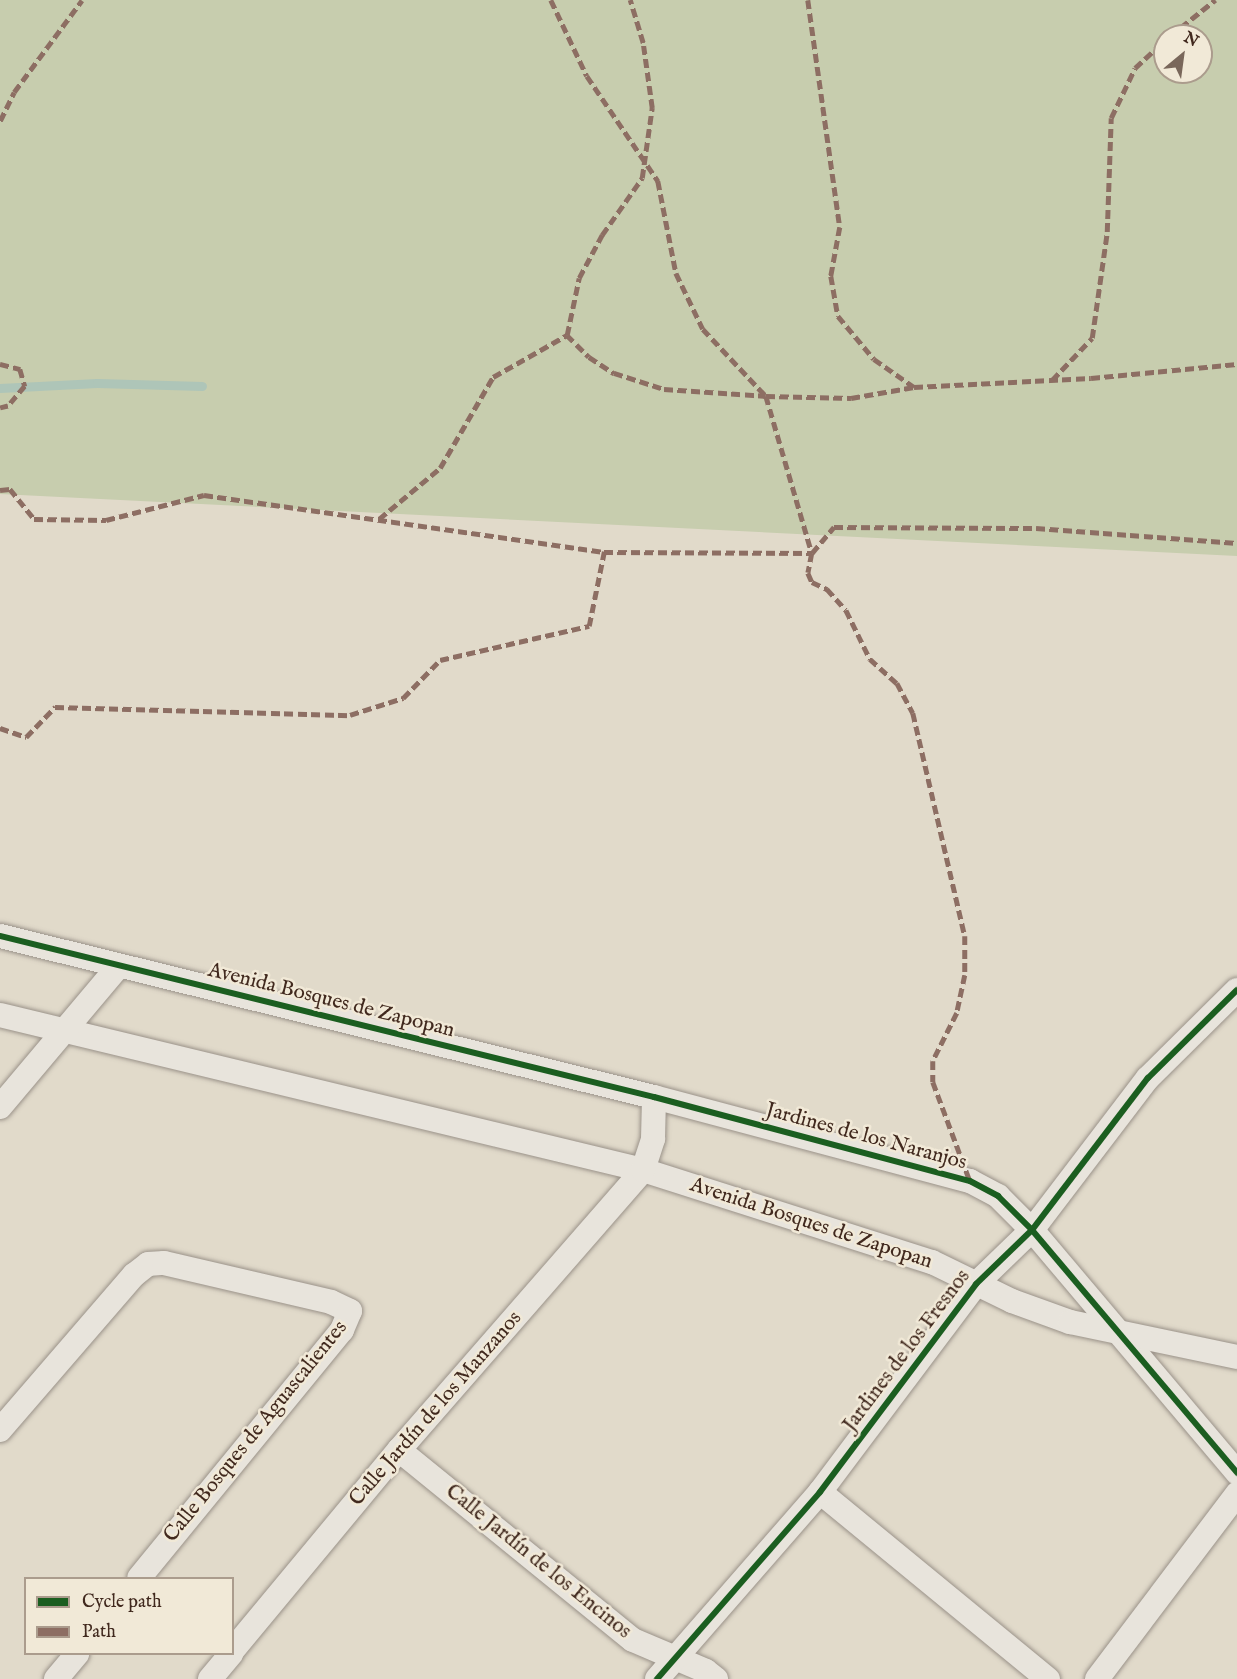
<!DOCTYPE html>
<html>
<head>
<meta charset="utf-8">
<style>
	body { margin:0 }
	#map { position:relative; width:1237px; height:1679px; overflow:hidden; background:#e1daca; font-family:"IM FELL English",serif }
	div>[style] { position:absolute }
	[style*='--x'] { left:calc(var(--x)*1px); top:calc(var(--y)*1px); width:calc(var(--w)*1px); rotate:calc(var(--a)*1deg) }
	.green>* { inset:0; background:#c7cdae }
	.stream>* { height:9px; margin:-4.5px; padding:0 4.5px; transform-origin:4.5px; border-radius:4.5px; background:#aec5b8 }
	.roads { filter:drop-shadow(0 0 2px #9a9289) drop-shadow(0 0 2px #9a9289) }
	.street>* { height:24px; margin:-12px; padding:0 12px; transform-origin:12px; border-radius:12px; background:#e8e4dc }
	.quiet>* { height:4.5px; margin-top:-2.25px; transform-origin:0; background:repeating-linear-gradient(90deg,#8d6e63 0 9px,transparent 0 13.5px) }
	.cycleway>* { height:6px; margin:-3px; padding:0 3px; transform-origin:3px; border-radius:3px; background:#1b5e20 }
	span { translate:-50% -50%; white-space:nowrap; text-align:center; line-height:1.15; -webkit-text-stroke:5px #f1e9d7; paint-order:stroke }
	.street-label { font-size:21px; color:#41291e }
	.legend { position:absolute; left:24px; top:1577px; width:210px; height:78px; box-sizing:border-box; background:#f1e9d7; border:2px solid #ab9c8d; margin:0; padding:8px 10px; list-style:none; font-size:18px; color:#41291e }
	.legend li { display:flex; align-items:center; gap:12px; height:30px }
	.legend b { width:30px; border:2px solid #ab9c8d }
	.north { position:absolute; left:1153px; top:24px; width:60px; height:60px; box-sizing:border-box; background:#f1e9d7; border:2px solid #ab9c8d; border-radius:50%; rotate:29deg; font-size:16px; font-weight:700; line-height:24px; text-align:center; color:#41291e }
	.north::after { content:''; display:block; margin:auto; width:21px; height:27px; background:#79675a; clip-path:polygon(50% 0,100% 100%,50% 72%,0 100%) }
</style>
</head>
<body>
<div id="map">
	<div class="green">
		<div style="clip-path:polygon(evenodd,0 0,1237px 0,1237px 556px,0 494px,0 0,1165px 36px,1201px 36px,1201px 72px,1165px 72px,1165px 36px)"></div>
	</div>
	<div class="stream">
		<div style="--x:0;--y:388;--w:97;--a:-3"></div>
		<div style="--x:97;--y:383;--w:105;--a:1.6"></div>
	</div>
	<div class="roads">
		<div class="street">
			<div style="--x:0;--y:936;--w:674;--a:13.83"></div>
			<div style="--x:654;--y:1097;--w:327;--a:14.9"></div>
			<div style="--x:970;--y:1181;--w:32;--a:28"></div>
			<div style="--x:998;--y:1196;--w:48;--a:45"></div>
			<div style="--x:1032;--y:1230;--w:318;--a:49.8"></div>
			<div style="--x:0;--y:1015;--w:661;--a:13.55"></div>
			<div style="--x:643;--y:1170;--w:303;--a:17.7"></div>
			<div style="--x:932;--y:1262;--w:89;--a:26"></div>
			<div style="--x:1012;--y:1301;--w:62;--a:19.9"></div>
			<div style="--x:1070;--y:1322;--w:171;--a:11.8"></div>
			<div style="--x:0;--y:1107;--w:183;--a:-49.9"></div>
			<div style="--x:0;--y:1430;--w:205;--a:-49.2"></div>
			<div style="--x:134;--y:1275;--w:18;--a:-38"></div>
			<div style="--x:148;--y:1264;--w:16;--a:-4"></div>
			<div style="--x:164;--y:1263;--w:171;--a:13.1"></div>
			<div style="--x:331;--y:1302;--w:21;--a:25"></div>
			<div style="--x:350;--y:1311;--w:21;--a:113"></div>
			<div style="--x:342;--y:1330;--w:320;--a:129.3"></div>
			<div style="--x:399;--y:1450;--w:301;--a:39.1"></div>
			<div style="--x:633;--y:1640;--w:79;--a:23"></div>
			<div style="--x:706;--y:1671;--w:13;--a:39"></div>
			<div style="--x:820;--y:1492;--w:295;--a:39.4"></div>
			<div style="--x:232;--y:1651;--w:261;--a:-50.3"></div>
			<div style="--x:399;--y:1450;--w:371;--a:-48.9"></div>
			<div style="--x:643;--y:1170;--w:33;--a:-72"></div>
			<div style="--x:653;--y:1139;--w:42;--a:-88.6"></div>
			<div style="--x:56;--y:1679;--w:33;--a:-50"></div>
			<div style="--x:210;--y:1679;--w:33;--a:-50"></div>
			<div style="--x:657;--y:1679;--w:248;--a:-48.9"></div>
			<div style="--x:820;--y:1492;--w:260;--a:-53.1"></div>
			<div style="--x:976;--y:1284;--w:78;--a:-44"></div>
			<div style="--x:1032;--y:1230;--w:191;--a:-52.7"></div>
			<div style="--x:1148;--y:1078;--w:125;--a:-44.7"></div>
			<div style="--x:1097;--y:1679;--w:232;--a:-52.9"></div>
		</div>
	</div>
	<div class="quiet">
		<div style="--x:551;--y:0;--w:84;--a:64.7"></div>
		<div style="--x:587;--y:76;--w:127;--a:55.9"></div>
		<div style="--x:658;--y:181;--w:94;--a:78.9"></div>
		<div style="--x:676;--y:273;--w:62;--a:64.3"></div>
		<div style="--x:703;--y:329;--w:92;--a:46.8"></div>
		<div style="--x:766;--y:396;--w:164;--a:73.7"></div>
		<div style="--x:812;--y:553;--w:20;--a:101"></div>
		<div style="--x:808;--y:573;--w:10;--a:66"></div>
		<div style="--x:812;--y:582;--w:17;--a:25"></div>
		<div style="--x:827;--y:589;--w:28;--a:48"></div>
		<div style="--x:846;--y:610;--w:55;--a:63.9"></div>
		<div style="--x:870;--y:659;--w:36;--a:42"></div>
		<div style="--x:897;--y:683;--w:34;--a:62"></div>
		<div style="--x:913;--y:713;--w:229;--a:76.9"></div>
		<div style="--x:965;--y:936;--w:39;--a:90"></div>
		<div style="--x:965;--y:975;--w:39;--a:102"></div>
		<div style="--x:957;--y:1013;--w:54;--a:116.6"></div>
		<div style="--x:933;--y:1061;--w:21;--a:90"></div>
		<div style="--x:933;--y:1082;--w:106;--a:69.5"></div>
		<div style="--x:808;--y:0;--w:229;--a:82"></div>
		<div style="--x:840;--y:227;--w:50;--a:100.4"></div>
		<div style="--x:831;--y:276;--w:41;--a:80.1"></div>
		<div style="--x:838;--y:316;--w:56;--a:50.1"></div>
		<div style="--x:874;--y:359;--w:49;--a:35"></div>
		<div style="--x:1170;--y:36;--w:58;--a:-38.7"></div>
		<div style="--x:0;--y:121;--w:32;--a:-64"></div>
		<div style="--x:14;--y:92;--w:114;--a:-53.5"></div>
		<div style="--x:567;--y:335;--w:31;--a:45"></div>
		<div style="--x:589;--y:357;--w:30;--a:33"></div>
		<div style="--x:614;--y:373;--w:52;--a:17.7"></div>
		<div style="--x:664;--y:389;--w:102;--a:3.9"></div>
		<div style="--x:766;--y:396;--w:85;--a:1.3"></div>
		<div style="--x:851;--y:398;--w:64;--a:-9.9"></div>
		<div style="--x:914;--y:387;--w:177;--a:-2.9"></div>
		<div style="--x:1091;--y:378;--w:147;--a:-5.5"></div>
		<div style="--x:0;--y:364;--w:21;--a:14"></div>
		<div style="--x:20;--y:369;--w:18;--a:74"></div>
		<div style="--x:25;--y:386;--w:26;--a:130"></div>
		<div style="--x:8;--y:406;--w:8;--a:166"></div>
		<div style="--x:1052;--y:380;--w:58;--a:-46.4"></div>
		<div style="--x:1092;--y:338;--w:107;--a:-81.9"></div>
		<div style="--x:1107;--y:232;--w:114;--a:-88"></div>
		<div style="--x:1111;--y:118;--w:55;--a:-64.4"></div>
		<div style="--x:1135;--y:68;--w:41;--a:-43"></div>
		<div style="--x:0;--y:490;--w:10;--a:-6"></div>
		<div style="--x:10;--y:489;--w:38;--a:51"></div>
		<div style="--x:34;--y:519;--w:72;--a:0.8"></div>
		<div style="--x:106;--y:520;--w:101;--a:-14.3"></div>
		<div style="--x:204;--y:495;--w:404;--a:8.1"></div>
		<div style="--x:604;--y:552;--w:208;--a:0.3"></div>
		<div style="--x:812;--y:553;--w:34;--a:-50"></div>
		<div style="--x:834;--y:527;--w:202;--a:0.3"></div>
		<div style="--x:1036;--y:528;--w:202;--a:4.3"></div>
		<div style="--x:379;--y:519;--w:80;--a:-39.9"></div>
		<div style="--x:440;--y:468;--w:105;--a:-59.8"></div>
		<div style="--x:493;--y:377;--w:85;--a:-29.6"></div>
		<div style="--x:567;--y:335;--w:58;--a:-78.1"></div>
		<div style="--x:579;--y:278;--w:49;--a:-61.9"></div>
		<div style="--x:602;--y:235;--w:70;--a:-54.9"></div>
		<div style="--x:642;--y:178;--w:71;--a:-81.9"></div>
		<div style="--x:652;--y:108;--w:66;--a:-97.9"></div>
		<div style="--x:643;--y:43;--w:45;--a:-106.8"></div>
		<div style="--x:0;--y:728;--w:28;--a:19"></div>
		<div style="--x:26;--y:737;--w:42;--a:-46"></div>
		<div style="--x:55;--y:707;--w:295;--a:1.6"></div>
		<div style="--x:350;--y:715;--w:56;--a:-17.8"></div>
		<div style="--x:403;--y:698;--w:53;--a:-45.8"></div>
		<div style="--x:440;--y:660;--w:153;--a:-12.9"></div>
		<div style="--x:589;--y:626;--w:76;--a:-78.5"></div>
	</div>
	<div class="cycleway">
		<div style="--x:0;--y:936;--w:674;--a:13.83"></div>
		<div style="--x:654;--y:1097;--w:327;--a:14.9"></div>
		<div style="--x:970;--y:1181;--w:32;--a:28"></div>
		<div style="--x:998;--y:1196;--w:48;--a:45"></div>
		<div style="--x:1032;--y:1230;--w:318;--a:49.8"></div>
		<div style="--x:657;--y:1679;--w:248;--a:-48.9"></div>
		<div style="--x:820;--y:1492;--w:260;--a:-53.1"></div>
		<div style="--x:976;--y:1284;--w:78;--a:-44"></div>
		<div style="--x:1032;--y:1230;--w:191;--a:-52.7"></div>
		<div style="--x:1148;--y:1078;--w:125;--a:-44.7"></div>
	</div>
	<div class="street-label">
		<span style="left:331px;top:1001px;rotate:14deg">Avenida Bosques de Zapopan</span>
		<span style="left:866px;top:1137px;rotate:15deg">Jardines de los Naranjos</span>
		<span style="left:811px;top:1224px;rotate:18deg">Avenida Bosques de Zapopan</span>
		<span style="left:907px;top:1351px;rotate:-53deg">Jardines de los Fresnos</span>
		<span style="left:436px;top:1409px;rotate:-49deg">Calle Jardín de los Manzanos</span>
		<span style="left:256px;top:1432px;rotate:-51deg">Calle Bosques de Aguascalientes</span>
		<span style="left:538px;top:1562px;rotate:39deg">Calle Jardín de los Encinos</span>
	</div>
	<ul class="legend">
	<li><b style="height:8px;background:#1b5e20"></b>Cycle path</li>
	<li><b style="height:8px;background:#8d6e63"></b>Path</li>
	</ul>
	<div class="north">N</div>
</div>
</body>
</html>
